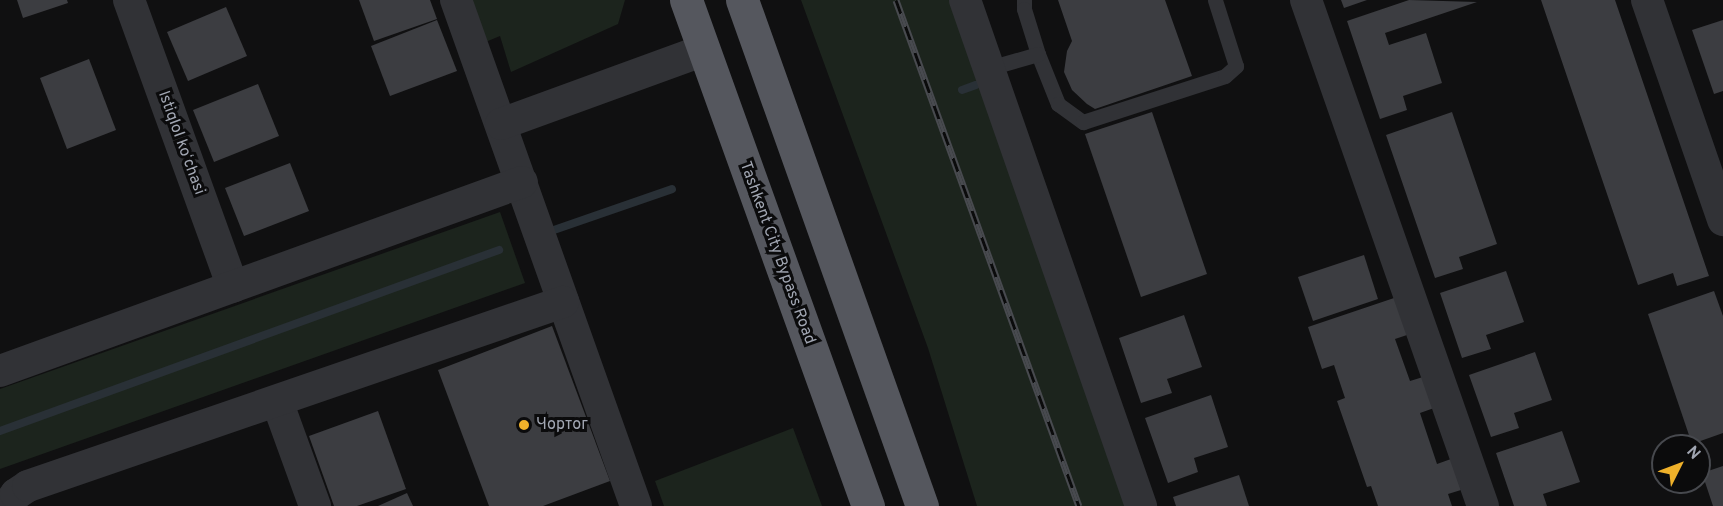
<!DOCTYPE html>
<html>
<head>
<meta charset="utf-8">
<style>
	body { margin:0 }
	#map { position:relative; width:1723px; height:506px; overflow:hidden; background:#101011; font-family:Overpass,sans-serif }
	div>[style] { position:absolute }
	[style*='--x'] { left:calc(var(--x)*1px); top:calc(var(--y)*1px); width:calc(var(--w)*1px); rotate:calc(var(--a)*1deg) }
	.green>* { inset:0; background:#1c241d }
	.stream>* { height:8px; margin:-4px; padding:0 4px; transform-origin:4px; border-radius:4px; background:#293036 }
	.building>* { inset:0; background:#3c3d41 }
	.service>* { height:15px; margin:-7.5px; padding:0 7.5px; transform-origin:7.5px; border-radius:7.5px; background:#313236 }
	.minor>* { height:32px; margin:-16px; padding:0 16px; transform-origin:16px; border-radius:16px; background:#313236 }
	.trunk>* { height:33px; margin:-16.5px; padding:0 16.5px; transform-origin:16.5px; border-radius:16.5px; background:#55575e }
	.rail>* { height:7px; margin-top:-3.5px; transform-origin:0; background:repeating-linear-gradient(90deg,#0b0b0c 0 14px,#484a4f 0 28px); box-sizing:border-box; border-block:2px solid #484a4f }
	.dots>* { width:16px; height:16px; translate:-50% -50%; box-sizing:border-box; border:3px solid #0b0b0c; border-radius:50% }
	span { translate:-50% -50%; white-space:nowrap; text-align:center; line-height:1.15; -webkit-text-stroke:6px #0b0b0c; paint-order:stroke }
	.street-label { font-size:16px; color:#a1a6b2 }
	.poi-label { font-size:16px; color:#a1a6b2 }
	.left { translate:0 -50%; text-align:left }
	.north { position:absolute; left:1651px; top:434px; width:60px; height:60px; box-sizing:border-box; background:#0b0b0c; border:2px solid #47494e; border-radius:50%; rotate:48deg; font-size:16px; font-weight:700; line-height:24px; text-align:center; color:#a1a6b2 }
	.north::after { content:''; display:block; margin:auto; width:21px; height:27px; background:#efb12a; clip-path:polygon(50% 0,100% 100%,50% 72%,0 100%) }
</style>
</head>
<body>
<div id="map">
	<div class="green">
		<div style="clip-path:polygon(467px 0,625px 0,618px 24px,511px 72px,500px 36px,483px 43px)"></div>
		<div style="clip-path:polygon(801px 0,953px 0,1129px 506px,977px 506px,928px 348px)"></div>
		<div style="clip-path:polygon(500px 212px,525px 283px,0 469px,0 389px)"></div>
		<div style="clip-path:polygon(793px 428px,822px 506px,664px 506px,655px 481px)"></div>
	</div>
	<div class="stream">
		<div style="--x:962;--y:90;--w:15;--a:-20"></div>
		<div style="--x:551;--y:231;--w:128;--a:-19.1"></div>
		<div style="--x:0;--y:431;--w:531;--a:-19.94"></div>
	</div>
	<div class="building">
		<div style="clip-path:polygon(17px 0,67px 0,68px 3px,23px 18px)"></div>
		<div style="clip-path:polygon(359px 0,430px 0,437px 19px,374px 41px)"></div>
		<div style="clip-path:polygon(1058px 0,1165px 0,1192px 76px,1095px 109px,1087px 104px,1072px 90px,1064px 72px,1067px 51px,1072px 41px)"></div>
		<div style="clip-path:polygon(1341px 0,1367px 0,1344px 8px)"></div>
		<div style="clip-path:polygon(1409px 0,1477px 2px,1385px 33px,1389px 45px,1426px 33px,1442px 83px,1403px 96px,1407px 110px,1380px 119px,1347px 21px)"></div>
		<div style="clip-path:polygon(1541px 0,1615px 0,1709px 276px,1677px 286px,1673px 273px,1638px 285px)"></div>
		<div style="clip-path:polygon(226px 7px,247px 56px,188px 81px,167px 32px)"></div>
		<div style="clip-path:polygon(437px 20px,457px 71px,390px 96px,371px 46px)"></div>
		<div style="clip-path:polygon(1723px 20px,1723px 91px,1714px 94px,1692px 30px)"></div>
		<div style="clip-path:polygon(89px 59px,116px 130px,67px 149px,40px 78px)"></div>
		<div style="clip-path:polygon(258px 84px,279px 136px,214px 162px,193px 110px)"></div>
		<div style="clip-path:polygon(1152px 112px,1207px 274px,1141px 297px,1085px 134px)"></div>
		<div style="clip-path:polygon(1452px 112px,1497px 244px,1459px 257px,1463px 269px,1435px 278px,1386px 135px)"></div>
		<div style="clip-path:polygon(290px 163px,309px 211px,244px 236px,225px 188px)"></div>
		<div style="clip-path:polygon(1364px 255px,1378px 299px,1313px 321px,1298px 277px)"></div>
		<div style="clip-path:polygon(1506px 271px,1524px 322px,1486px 335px,1491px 349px,1462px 358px,1440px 293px)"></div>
		<div style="clip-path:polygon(1714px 291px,1723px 316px,1723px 433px,1692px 444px,1648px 314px)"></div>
		<div style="clip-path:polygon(1397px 297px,1410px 334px,1395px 339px,1410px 381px,1423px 377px,1434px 408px,1420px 413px,1437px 464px,1451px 459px,1461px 490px,1448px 494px,1452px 506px,1378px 506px,1371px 486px,1367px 487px,1337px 401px,1345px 398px,1334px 365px,1322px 369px,1308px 327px)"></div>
		<div style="clip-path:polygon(1184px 315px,1202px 367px,1167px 379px,1172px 393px,1141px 403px,1119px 338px)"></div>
		<div style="clip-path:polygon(552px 326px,610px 481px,543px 506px,489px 506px,438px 370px)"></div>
		<div style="clip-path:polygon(1535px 352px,1552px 400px,1514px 413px,1519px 428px,1491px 437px,1469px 375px)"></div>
		<div style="clip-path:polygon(1211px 395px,1228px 447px,1194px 458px,1198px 472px,1168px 483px,1145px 418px)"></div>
		<div style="clip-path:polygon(378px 411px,406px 489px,357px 506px,334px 506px,309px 436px)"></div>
		<div style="clip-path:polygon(1562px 431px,1580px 482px,1543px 494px,1547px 506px,1514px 506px,1496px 453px)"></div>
		<div style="clip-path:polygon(1723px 466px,1723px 506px,1713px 506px,1702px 473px)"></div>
		<div style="clip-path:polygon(1239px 475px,1249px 506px,1176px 506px,1173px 497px)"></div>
		<div style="clip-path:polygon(407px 493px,413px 506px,378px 506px)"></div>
	</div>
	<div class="service">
		<div style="--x:1024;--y:0;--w:9;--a:90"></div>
		<div style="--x:1024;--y:9;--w:47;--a:72.7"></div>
		<div style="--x:1038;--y:54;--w:54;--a:68.2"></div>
		<div style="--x:1058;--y:104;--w:31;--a:36"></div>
		<div style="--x:1083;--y:122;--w:149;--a:-17.9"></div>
		<div style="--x:1225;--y:76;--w:15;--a:-42"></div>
		<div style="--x:1236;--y:66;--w:69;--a:-107.7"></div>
		<div style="--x:989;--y:68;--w:51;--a:-15.9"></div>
	</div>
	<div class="minor">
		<div style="--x:129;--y:0;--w:305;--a:70.1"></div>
		<div style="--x:456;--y:0;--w:537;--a:70.42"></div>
		<div style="--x:965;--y:0;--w:536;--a:70.82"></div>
		<div style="--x:1306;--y:0;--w:536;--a:70.72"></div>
		<div style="--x:1647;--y:0;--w:233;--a:70.9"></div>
		<div style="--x:501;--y:124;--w:216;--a:-20"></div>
		<div style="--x:0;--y:371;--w:555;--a:-19.9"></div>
		<div style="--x:277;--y:401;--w:112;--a:70.1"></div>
		<div style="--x:7;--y:506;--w:15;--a:-53"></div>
		<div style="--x:16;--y:494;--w:14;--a:-34"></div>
		<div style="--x:28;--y:486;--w:566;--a:-18.98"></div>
	</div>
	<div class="trunk">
		<div style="--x:686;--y:0;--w:538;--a:70.22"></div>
		<div style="--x:742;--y:0;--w:537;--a:70.42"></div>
	</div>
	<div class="rail">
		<div style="--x:896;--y:0;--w:538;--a:70.12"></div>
	</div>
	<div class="dots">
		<div style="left:524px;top:425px;background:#efb12a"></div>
	</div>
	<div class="street-label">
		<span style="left:181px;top:143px;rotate:70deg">Istiqlol koʻchasi</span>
		<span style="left:777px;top:253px;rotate:70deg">Tashkent City Bypass Road</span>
	</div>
	<div class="poi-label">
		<span class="left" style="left:536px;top:425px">Чортог</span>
	</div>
	<div class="north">N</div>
</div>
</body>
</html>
